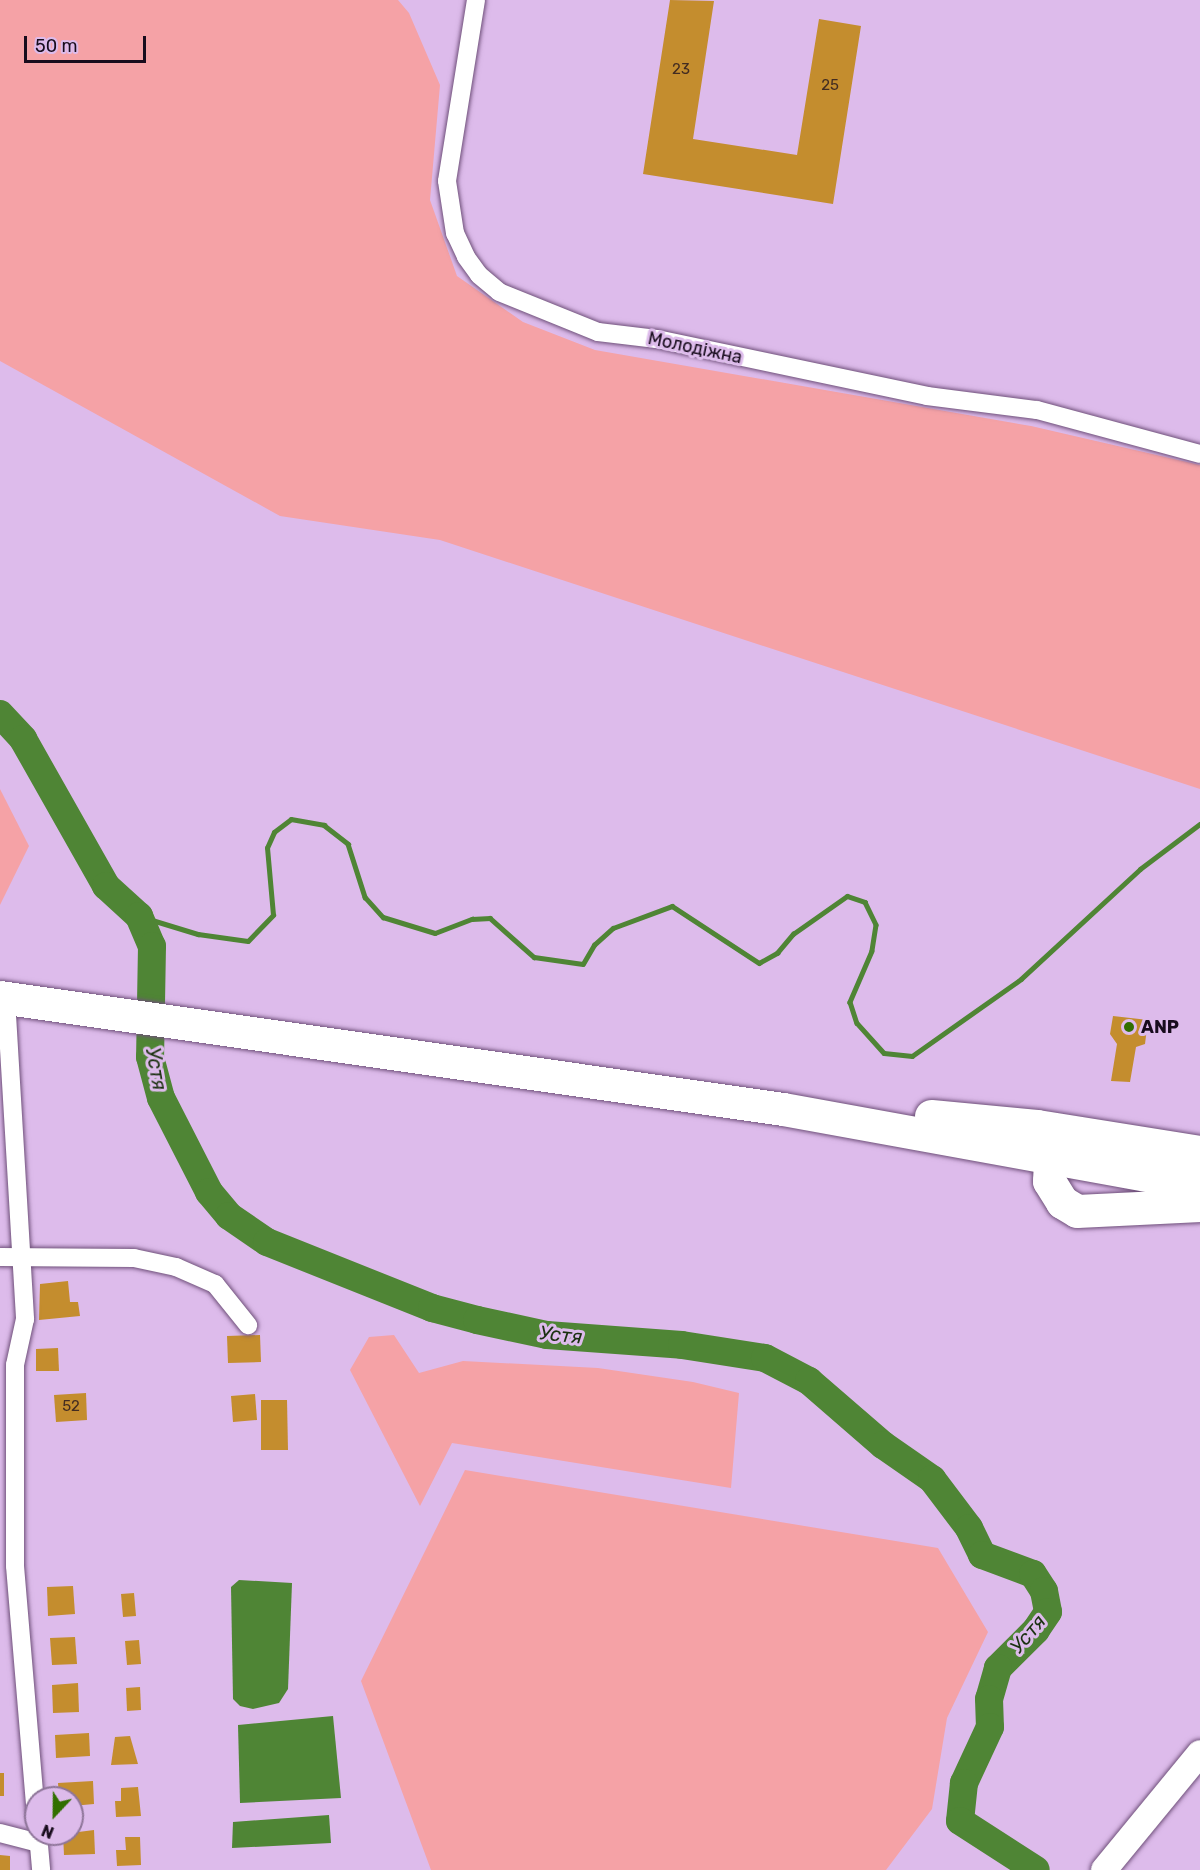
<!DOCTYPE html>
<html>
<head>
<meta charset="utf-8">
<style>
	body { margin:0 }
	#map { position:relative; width:1200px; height:1870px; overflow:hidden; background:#ddbbeb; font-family:Rubik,sans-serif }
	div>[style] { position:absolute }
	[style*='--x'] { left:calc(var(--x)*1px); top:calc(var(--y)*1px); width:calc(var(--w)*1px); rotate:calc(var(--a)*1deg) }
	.green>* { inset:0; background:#f5a2a6 }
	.water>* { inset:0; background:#4f8535 }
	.stream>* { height:4.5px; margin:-2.25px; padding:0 2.25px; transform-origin:2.25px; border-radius:2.25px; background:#4f8535 }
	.river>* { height:28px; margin:-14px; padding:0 14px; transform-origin:14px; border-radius:14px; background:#4f8535 }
	.building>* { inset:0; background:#c48d2e }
	.roads { filter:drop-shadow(0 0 2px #6f507a) drop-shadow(0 0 2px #6f507a) }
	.street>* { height:18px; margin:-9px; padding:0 9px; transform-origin:9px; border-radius:9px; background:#fff }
	.secondary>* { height:26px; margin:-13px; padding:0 13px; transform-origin:13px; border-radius:13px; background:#fff }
	.highway>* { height:33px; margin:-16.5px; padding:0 16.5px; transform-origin:16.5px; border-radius:16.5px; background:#fff }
	.dots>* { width:16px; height:16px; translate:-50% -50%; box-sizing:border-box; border:3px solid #ddbbeb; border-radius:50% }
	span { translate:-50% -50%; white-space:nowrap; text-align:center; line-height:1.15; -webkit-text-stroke:6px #ddbbeb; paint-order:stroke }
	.number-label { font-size:15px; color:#432c21 }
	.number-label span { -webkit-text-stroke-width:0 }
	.street-label { font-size:18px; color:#180c1d }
	.poi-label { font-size:18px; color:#180c1d; font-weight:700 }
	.left { translate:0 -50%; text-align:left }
	.water-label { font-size:20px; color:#1b3110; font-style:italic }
	.north { position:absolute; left:24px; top:1786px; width:60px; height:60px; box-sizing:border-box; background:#ddbbeb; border:2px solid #8e7599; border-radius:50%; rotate:202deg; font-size:16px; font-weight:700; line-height:24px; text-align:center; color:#180c1d }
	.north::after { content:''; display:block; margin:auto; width:21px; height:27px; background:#316f00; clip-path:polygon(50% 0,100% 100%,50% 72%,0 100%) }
	.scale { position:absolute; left:24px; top:36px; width:122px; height:27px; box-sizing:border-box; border:3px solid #180c1d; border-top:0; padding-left:8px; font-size:18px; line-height:21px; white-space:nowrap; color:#180c1d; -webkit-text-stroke:4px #ddbbeb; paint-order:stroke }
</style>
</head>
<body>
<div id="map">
	<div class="green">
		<div style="clip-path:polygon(0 0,398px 0,409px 13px,440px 85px,430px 200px,457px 276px,523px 322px,595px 350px,1031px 426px,1200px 465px,1200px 789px,440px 540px,280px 516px,0 361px)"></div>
		<div style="clip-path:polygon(0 789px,29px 846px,0 905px)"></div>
		<div style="clip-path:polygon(394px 1335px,419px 1373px,463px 1361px,598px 1368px,693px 1382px,739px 1393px,731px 1488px,452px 1443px,420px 1506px,350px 1370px,369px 1337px)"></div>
		<div style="clip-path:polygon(465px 1470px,938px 1548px,988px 1632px,947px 1718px,932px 1809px,886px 1870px,431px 1870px,361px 1681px)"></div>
	</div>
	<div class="water">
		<div style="clip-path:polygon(239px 1580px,292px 1583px,288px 1689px,279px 1703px,253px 1709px,240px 1706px,233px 1699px,231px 1587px)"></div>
		<div style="clip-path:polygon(333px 1716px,341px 1798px,240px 1803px,238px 1725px)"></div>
		<div style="clip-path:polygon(329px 1815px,331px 1843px,232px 1848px,233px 1822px)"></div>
	</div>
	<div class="stream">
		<div style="--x:139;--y:916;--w:62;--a:17"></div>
		<div style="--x:198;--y:934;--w:50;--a:8"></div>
		<div style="--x:248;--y:941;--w:36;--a:-46"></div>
		<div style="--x:273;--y:915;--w:67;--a:-95.1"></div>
		<div style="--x:267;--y:848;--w:17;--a:-66"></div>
		<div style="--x:274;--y:832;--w:21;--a:-37"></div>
		<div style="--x:291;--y:819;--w:34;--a:10"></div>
		<div style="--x:324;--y:825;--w:31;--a:38"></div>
		<div style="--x:348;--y:844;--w:56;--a:72.2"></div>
		<div style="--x:365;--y:897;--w:27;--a:48"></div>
		<div style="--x:383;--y:917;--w:54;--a:17.1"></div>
		<div style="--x:435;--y:933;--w:40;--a:-21"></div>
		<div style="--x:472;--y:919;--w:18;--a:-3"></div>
		<div style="--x:490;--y:918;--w:59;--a:41.6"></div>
		<div style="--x:534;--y:957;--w:49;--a:8.1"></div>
		<div style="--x:583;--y:964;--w:22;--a:-60"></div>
		<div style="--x:594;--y:945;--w:25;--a:-42"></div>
		<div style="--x:613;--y:928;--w:63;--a:-20.4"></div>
		<div style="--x:672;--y:906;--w:104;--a:33.2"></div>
		<div style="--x:759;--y:963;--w:21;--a:-29"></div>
		<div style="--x:777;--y:953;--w:25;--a:-50"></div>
		<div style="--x:793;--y:934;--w:66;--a:-35.1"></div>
		<div style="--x:847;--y:896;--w:19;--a:18"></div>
		<div style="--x:865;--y:902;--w:25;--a:64"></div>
		<div style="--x:876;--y:925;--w:26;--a:99"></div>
		<div style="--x:872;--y:951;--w:56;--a:113.3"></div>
		<div style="--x:850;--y:1002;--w:22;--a:72"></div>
		<div style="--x:857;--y:1023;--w:40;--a:48"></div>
		<div style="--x:884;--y:1053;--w:28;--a:6"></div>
		<div style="--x:912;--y:1056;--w:133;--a:-35.2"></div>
		<div style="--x:1021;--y:979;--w:162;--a:-42.7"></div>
		<div style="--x:1140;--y:869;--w:75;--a:-36.9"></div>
	</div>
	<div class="river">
		<div style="--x:0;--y:714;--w:34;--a:47"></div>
		<div style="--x:23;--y:739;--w:169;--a:60.5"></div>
		<div style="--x:106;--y:886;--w:45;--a:42.3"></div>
		<div style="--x:139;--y:916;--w:33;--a:67"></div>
		<div style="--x:152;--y:946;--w:111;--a:91"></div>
		<div style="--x:150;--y:1057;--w:42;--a:75"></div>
		<div style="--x:161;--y:1098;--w:106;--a:62.9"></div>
		<div style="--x:209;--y:1192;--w:31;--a:50"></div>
		<div style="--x:229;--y:1216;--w:46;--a:34.4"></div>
		<div style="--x:267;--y:1242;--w:178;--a:21.8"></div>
		<div style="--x:432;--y:1308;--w:47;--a:14.9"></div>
		<div style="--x:477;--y:1320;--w:72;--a:12.1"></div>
		<div style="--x:547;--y:1335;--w:135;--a:4.2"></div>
		<div style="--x:682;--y:1345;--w:84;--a:8.9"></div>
		<div style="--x:765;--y:1358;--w:50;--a:27.6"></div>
		<div style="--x:809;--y:1381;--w:98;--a:40.9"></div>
		<div style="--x:883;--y:1445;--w:60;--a:34.8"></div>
		<div style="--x:932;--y:1479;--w:61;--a:52.9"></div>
		<div style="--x:969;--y:1528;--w:30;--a:64"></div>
		<div style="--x:982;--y:1555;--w:54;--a:20.4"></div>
		<div style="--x:1033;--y:1574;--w:20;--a:57"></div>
		<div style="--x:1044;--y:1591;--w:21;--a:79"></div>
		<div style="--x:1048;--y:1612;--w:22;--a:124"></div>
		<div style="--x:1036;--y:1630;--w:54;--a:135"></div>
		<div style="--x:998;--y:1668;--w:32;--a:106"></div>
		<div style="--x:989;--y:1699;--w:28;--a:88"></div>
		<div style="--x:990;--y:1727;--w:62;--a:114.9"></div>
		<div style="--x:964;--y:1783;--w:38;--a:96"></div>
		<div style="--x:960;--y:1821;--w:90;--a:32.8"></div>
	</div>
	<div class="building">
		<div style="clip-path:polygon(670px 0,714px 1px,693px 139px,797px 155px,819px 19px,861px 26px,833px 204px,643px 174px)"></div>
		<div style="clip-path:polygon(1113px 1016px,1148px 1020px,1145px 1044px,1136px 1047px,1130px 1082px,1111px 1081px,1117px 1044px,1110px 1034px)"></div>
		<div style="clip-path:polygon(68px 1281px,70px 1302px,78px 1302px,80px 1316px,39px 1320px,40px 1284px)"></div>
		<div style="clip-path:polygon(260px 1335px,261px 1362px,228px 1363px,227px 1336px)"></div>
		<div style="clip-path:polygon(58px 1348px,59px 1371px,36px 1371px,36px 1349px)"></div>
		<div style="clip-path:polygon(86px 1393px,87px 1420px,56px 1422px,54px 1395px)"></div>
		<div style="clip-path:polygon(255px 1394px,257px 1420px,233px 1422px,231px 1396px)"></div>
		<div style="clip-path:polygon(261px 1400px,287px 1400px,288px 1450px,261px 1450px)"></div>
		<div style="clip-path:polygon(73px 1586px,75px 1614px,48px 1616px,47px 1587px)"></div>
		<div style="clip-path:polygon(134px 1593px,136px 1616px,123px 1617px,121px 1594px)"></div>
		<div style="clip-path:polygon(75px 1637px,77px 1664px,52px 1665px,50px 1638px)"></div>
		<div style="clip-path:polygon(139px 1640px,141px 1664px,127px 1665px,125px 1641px)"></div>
		<div style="clip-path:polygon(78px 1683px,79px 1712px,53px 1713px,52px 1685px)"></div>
		<div style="clip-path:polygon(140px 1687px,141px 1710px,127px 1711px,126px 1688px)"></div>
		<div style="clip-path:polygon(89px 1733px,90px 1756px,56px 1758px,55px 1735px)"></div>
		<div style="clip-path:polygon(130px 1736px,138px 1764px,111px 1765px,115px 1737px)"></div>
		<div style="clip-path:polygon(0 1773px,4px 1773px,4px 1796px,0 1796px)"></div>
		<div style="clip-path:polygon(93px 1781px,94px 1804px,72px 1806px,72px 1798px,59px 1798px,58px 1783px)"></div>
		<div style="clip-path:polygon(138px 1787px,141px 1816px,116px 1817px,115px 1801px,121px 1801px,121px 1788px)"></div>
		<div style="clip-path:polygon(94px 1830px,95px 1854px,64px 1855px,63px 1834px)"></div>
		<div style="clip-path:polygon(125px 1837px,140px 1837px,141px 1865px,117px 1866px,116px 1850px,126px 1850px)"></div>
		<div style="clip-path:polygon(0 1855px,10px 1856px,10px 1870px,0 1870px)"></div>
	</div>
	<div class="roads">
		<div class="street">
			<div style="--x:476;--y:0;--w:183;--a:99.1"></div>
			<div style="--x:447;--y:181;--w:53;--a:81.3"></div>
			<div style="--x:455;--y:233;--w:26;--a:65"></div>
			<div style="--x:466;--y:257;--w:22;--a:54"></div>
			<div style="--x:479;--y:275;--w:26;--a:40"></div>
			<div style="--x:499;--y:292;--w:107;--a:22"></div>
			<div style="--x:598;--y:332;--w:59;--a:6.8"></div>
			<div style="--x:657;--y:339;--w:276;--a:11.9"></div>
			<div style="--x:927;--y:396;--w:111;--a:7.3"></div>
			<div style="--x:1037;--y:410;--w:169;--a:15.1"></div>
			<div style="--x:6;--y:998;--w:322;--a:86.6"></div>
			<div style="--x:25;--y:1319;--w:47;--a:102.3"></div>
			<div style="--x:15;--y:1365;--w:201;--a:90"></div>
			<div style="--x:15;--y:1566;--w:253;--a:85.2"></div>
			<div style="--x:0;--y:1257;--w:134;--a:0.4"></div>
			<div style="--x:134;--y:1258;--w:43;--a:12.1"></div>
			<div style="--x:176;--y:1267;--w:43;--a:23.6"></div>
			<div style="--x:215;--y:1284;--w:53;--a:51.2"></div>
			<div style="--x:0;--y:1833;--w:40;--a:14.4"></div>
			<div style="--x:38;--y:1834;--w:36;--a:85"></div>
		</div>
		<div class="secondary">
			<div style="--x:1104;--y:1870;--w:151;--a:-50.6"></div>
		</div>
		<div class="highway">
			<div style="--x:0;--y:997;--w:791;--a:8.14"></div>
			<div style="--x:783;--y:1109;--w:424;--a:10.3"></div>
			<div style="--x:931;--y:1116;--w:106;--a:5.4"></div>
			<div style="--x:1037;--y:1126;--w:165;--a:9.1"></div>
			<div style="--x:1064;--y:1140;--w:26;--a:122"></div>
			<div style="--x:1050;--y:1162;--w:19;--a:93"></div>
			<div style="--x:1049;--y:1181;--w:25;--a:58"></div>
			<div style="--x:1062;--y:1202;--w:17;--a:31"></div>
			<div style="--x:1077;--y:1211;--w:123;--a:-2.8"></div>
		</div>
	</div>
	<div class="dots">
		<div style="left:1129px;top:1027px;background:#316f00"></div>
	</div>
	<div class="number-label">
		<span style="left:681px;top:70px">23</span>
		<span style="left:830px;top:86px">25</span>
		<span style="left:71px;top:1407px">52</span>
	</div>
	<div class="street-label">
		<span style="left:695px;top:348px;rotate:12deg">Молодіжна</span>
	</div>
	<div class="poi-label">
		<span class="left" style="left:1141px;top:1027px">ANP</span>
	</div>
	<div class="water-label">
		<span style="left:156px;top:1069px;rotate:80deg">Устя</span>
		<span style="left:561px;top:1335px;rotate:6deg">Устя</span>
		<span style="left:1028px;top:1634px;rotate:-50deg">Устя</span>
	</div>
	<div class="north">N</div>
	<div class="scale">50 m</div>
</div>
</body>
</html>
